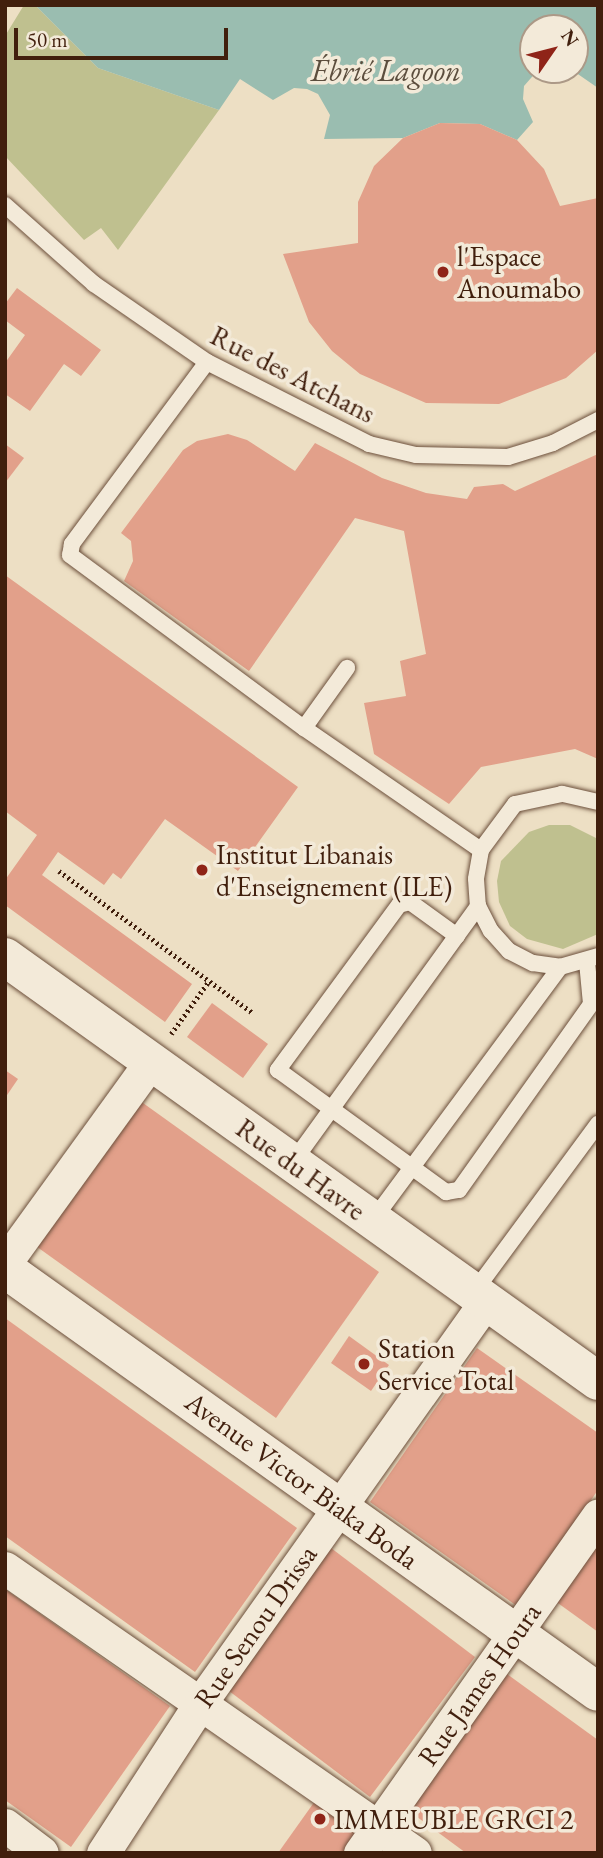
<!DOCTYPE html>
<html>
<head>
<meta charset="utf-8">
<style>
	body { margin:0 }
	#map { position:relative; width:603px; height:1858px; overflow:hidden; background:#eddfc4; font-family:"EB Garamond",serif }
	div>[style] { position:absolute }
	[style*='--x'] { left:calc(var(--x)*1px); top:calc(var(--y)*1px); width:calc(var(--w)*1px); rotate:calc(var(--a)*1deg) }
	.green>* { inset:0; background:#bfc08f }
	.water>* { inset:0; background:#9abdb0 }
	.building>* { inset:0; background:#e2a08a }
	.path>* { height:4.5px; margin-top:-2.25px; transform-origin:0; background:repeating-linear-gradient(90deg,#411f0d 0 2px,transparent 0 5.5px) }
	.roads { filter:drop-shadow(0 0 2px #6c4f3b) drop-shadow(0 0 2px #6c4f3b) }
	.lane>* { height:16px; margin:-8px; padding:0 8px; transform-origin:8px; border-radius:8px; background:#f3ead9 }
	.street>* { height:33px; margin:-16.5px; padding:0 16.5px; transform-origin:16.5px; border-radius:16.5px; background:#f3ead9 }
	.secondary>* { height:38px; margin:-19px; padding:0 19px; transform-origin:19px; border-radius:19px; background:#f3ead9 }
	.dots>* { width:19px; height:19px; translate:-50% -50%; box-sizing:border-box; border:4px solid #f3ead9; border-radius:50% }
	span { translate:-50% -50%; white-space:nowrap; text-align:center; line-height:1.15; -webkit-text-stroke:7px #f3ead9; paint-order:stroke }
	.poi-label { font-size:28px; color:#411f0d }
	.left { translate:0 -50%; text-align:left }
	.street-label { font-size:28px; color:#411f0d }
	.water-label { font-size:30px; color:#5c4e3e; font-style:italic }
	.frame { position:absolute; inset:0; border:7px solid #411f0d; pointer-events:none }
	.north { position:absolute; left:519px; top:14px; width:70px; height:70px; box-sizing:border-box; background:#f3ead9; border:2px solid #ac9987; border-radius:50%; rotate:55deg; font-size:19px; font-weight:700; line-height:28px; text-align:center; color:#411f0d }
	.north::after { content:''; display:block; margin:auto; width:24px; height:32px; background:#8f2418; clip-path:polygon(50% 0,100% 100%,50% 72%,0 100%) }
	.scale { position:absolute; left:14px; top:28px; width:214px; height:32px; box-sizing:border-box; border:4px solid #411f0d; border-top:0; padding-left:9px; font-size:21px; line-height:24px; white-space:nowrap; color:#411f0d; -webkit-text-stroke:5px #f3ead9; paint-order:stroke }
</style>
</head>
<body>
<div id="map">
	<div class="green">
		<div style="clip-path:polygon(24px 5px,35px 5px,98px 68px,219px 110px,118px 250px,101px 228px,84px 240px,5px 156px,5px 36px)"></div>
		<div style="clip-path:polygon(549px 825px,570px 825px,598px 839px,598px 934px,563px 949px,527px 939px,510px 926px,499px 902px,497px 881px,501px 861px,529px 832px)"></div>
	</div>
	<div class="water">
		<div style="clip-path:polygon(35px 5px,598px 5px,598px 88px,572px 70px,575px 28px,533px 28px,533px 70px,538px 70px,524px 86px,523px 99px,533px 122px,517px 140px,480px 124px,440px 123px,403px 138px,324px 139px,330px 115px,318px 94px,307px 89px,294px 88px,273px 100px,240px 79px,219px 110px,98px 68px)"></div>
	</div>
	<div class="building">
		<div style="clip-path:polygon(440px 123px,480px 124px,517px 140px,544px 169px,560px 206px,598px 198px,598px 350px,566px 378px,499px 404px,426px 403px,360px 374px,332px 351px,309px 322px,283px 254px,358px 243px,358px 202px,374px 166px,403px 138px)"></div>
		<div style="clip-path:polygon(17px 288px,101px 350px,81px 376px,64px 364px,30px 411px,5px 394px,5px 363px,25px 335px,5px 320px,5px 304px)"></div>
		<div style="clip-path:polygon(228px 434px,247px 440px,295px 471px,315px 443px,382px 478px,426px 493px,467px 499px,474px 487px,503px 484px,515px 491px,598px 454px,598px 759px,575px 749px,481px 767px,449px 804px,374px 754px,364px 703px,406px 696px,400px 661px,426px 654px,404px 531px,355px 518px,249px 671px,124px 581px,133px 561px,131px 541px,121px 533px,183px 450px,197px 441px)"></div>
		<div style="clip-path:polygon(5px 444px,24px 458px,5px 483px)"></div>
		<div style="clip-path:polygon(5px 575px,298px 787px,238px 871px,165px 819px,121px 879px,113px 873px,104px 885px,58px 852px,42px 875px,192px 984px,165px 1022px,5px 905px,5px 880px,37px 835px,5px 811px)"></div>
		<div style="clip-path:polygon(212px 1003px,268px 1044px,243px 1078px,187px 1037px)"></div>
		<div style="clip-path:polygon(5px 1070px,18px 1079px,5px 1098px)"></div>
		<div style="clip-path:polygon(136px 1098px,379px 1272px,276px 1418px,33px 1244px)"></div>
		<div style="clip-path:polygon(5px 1318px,297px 1528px,195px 1672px,5px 1536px)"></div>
		<div style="clip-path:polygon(349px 1336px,389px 1365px,371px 1391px,331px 1363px)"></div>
		<div style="clip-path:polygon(477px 1348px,598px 1433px,598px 1490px,517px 1606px,370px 1502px)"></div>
		<div style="clip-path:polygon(598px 1542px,598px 1632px,555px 1601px)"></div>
		<div style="clip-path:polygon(331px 1548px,475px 1657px,370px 1797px,225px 1688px)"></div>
		<div style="clip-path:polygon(5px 1589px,170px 1706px,71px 1847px,5px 1800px)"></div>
		<div style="clip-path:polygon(507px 1674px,598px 1740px,598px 1853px,466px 1853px,409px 1811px)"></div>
		<div style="clip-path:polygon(315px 1801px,361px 1836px,349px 1853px,278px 1853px)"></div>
	</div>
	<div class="path">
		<div style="--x:59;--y:871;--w:240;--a:36.2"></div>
		<div style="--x:171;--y:1034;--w:65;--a:-54.4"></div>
	</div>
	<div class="roads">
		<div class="lane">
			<div style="--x:5;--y:205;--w:119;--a:41.6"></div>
			<div style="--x:94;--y:284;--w:137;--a:34.6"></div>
			<div style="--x:207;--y:362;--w:182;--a:26.8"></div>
			<div style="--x:369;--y:444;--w:48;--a:13.2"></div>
			<div style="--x:416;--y:455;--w:92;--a:1.2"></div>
			<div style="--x:508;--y:457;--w:47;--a:-17.3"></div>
			<div style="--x:553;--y:443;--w:51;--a:-27.1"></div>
			<div style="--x:207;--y:362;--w:227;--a:126.6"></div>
			<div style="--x:72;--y:544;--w:11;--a:100"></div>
			<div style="--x:70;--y:555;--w:291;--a:36.5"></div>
			<div style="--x:304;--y:728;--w:215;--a:34.6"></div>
			<div style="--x:304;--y:728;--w:74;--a:-54.4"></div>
			<div style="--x:598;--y:802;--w:37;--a:-167"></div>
			<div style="--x:562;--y:794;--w:48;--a:168"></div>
			<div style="--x:515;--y:804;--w:57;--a:126.5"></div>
			<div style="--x:481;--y:850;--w:29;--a:100"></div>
			<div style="--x:476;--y:879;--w:27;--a:86"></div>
			<div style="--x:478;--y:906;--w:28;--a:63"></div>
			<div style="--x:491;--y:931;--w:27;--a:48"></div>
			<div style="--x:509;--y:951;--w:27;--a:27"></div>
			<div style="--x:533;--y:963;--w:27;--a:8"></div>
			<div style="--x:560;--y:967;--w:40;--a:-16"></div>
			<div style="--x:457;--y:936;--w:58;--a:-144.1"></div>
			<div style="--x:410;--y:902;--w:11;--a:165"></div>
			<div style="--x:399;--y:905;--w:205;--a:126.3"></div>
			<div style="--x:278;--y:1070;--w:208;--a:36"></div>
			<div style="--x:446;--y:1192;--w:13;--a:-9"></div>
			<div style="--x:459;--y:1190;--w:228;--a:-54.6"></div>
			<div style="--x:591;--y:1004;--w:42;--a:-95.4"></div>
			<div style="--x:293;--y:1162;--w:316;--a:-54.1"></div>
			<div style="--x:373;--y:1220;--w:315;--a:-53.5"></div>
			<div style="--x:474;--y:1292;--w:209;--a:-53.6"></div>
		</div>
		<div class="street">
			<div style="--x:5;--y:1263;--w:249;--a:-54.1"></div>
			<div style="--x:5;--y:1568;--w:499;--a:34.8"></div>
			<div style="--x:5;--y:1825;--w:46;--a:37.1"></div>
			<div style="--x:103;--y:1853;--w:180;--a:-57"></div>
			<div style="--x:201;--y:1702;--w:492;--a:-54.6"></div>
			<div style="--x:360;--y:1853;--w:413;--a:-54.8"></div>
		</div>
		<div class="secondary">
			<div style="--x:5;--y:957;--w:729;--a:35.57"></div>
			<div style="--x:5;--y:1269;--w:728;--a:35.5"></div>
		</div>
	</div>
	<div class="dots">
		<div style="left:443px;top:272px;background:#8f2418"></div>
		<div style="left:202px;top:870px;background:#8f2418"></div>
		<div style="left:364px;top:1364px;background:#8f2418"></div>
		<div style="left:320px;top:1819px;background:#8f2418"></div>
	</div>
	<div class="poi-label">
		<span class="left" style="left:457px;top:272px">l'Espace<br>Anoumabo</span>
		<span class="left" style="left:216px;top:870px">Institut Libanais<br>d'Enseignement (ILE)</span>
		<span class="left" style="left:378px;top:1364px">Station<br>Service Total</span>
		<span class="left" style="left:334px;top:1819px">IMMEUBLE GRCI 2</span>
	</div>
	<div class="street-label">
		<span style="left:293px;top:374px;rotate:27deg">Rue des Atchans</span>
		<span style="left:301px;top:1169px;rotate:36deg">Rue du Havre</span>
		<span style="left:302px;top:1480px;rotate:36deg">Avenue Victor Biaka Boda</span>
		<span style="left:255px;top:1626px;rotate:-55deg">Rue Senou Drissa</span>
		<span style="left:479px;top:1684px;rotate:-55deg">Rue James Houra</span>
	</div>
	<div class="water-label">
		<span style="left:386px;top:71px">Ébrié Lagoon</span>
	</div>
	<div class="frame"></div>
	<div class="north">N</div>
	<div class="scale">50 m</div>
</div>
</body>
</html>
